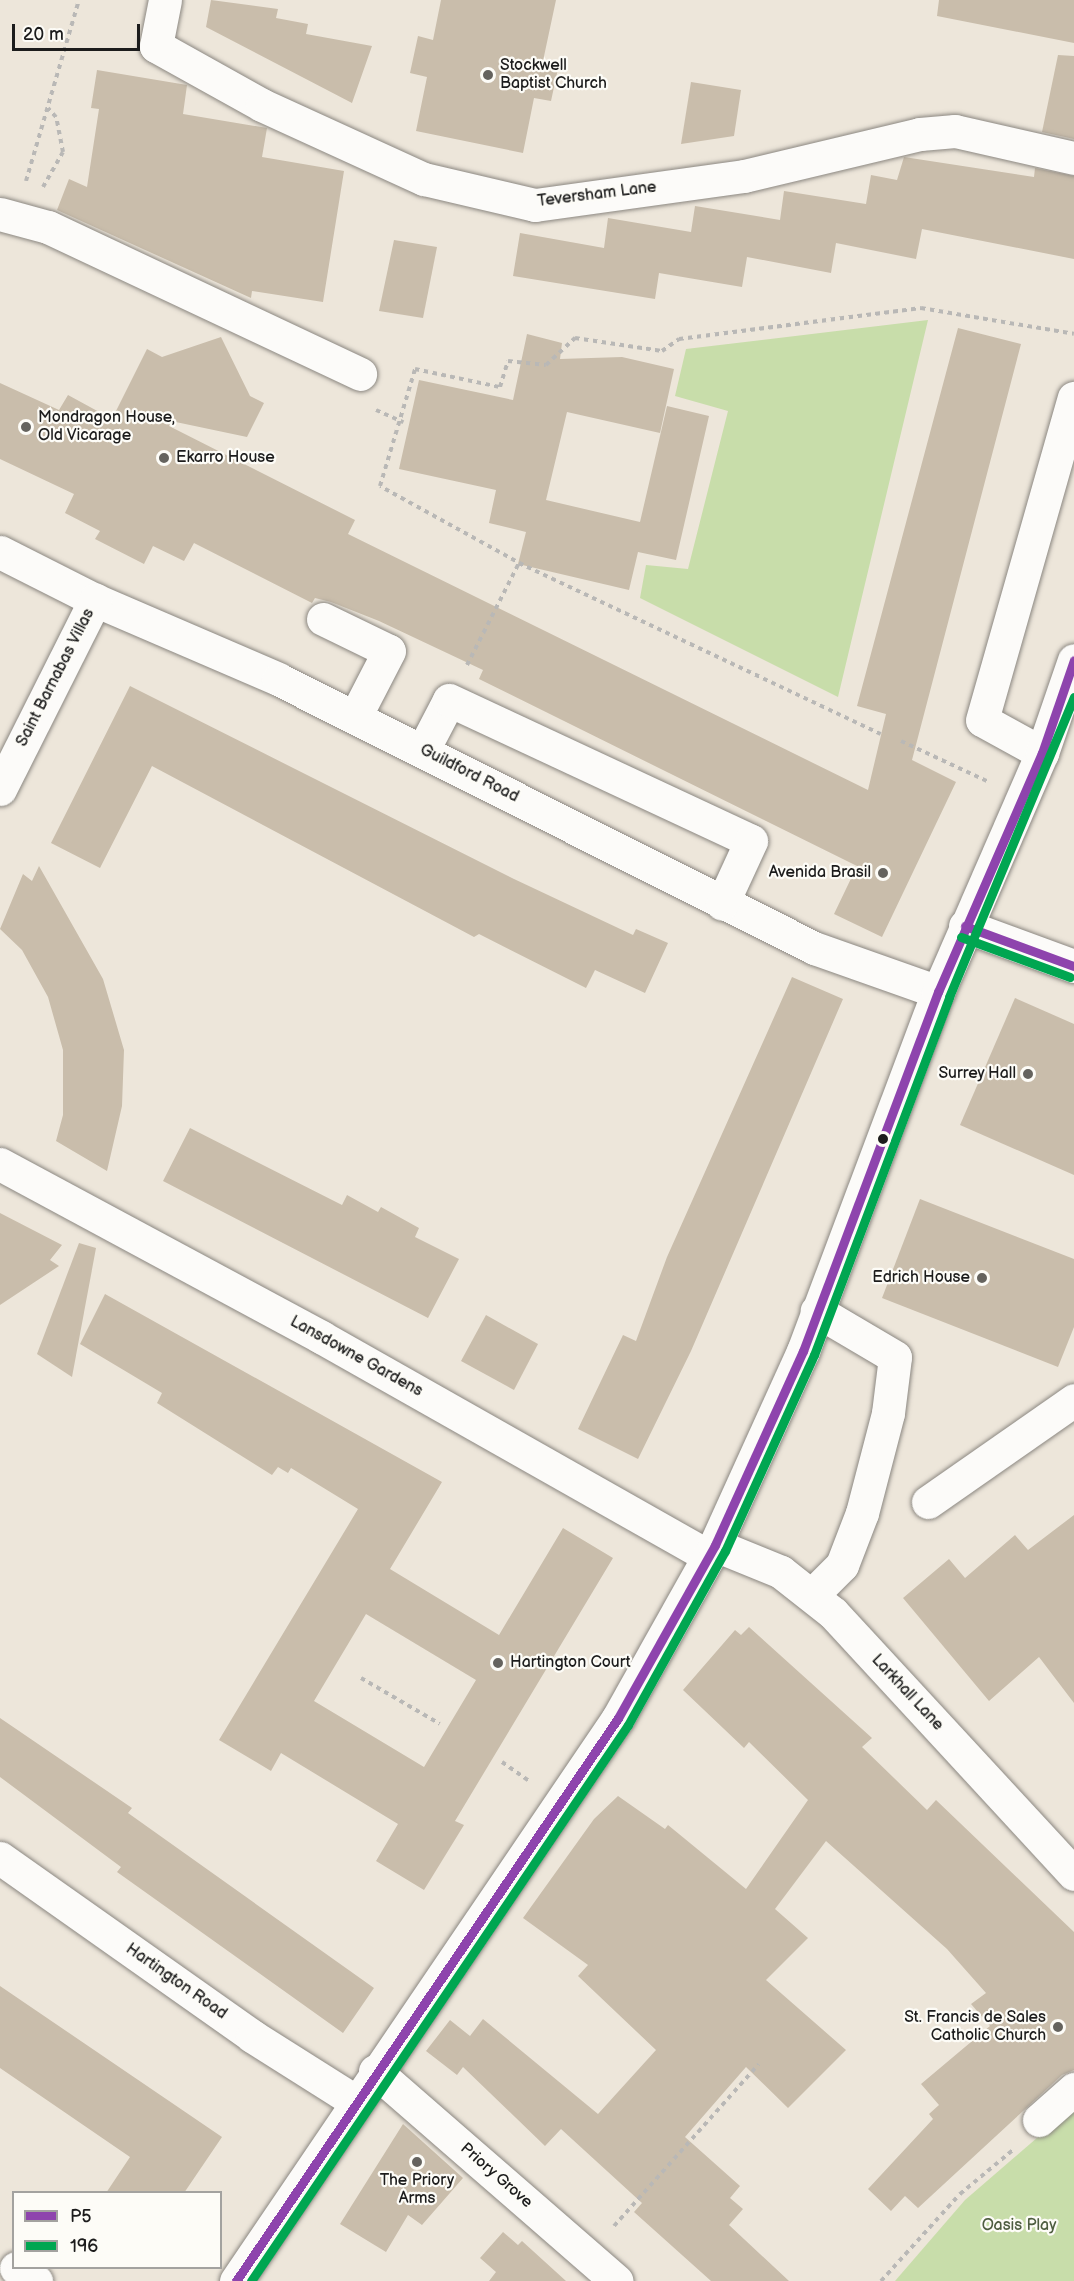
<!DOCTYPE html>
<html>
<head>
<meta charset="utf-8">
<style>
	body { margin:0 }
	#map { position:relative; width:1074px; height:2281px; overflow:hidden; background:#ede6da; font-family:"Balsamiq Sans",sans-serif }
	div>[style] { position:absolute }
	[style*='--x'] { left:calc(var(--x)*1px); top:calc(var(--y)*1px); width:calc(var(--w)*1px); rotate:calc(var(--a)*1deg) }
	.green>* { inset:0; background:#c8ddaa }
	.building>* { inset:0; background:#c9bdab }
	.path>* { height:4px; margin-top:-2px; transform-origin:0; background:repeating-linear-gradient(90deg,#b9b8b6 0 4.5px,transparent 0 9px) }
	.roads { filter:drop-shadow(0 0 2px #8b8781) drop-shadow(0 0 2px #8b8781) }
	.minor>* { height:33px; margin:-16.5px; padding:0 16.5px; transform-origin:16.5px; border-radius:16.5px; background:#fcfbf9 }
	.bus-1>* { height:9px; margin:-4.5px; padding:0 4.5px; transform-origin:4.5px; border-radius:4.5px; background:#8e44ad }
	.bus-2>* { height:9px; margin:-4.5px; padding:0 4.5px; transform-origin:4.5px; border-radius:4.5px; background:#00a651 }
	.dots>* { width:16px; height:16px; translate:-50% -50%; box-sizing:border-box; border:3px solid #fdfcf7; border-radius:50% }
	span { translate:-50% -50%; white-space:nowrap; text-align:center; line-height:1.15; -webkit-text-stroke:4.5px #fdfcf7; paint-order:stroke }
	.poi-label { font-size:16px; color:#1c1c1c }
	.left { translate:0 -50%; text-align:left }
	.right { translate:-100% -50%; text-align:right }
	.street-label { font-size:16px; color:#1c1c1c }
	.park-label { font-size:16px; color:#4e5d40 }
	.legend { position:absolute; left:12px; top:2191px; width:210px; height:78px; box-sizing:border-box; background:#fdfcf7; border:2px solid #a3a29f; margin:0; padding:8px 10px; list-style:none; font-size:18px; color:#1c1c1c }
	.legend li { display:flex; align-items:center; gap:12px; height:30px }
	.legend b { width:30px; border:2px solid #a3a29f }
	.scale { position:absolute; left:12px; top:24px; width:128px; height:27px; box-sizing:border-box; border:3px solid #1c1c1c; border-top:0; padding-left:8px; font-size:18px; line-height:21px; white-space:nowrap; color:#1c1c1c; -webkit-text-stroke:4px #fdfcf7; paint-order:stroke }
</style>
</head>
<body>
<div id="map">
	<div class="green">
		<div style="clip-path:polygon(928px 320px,838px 697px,640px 598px,646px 565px,688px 569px,728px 411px,675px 396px,686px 349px)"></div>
		<div style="clip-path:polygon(1074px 2106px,1074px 2281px,895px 2281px,965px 2200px)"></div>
	</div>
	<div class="building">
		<div style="clip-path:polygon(211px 0,278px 9px,276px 18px,308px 24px,306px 34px,372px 46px,352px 103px,206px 27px)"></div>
		<div style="clip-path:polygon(441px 0,556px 0,543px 61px,559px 64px,551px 101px,534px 98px,523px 153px,416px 131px,427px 77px,410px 73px,418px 36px,433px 40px)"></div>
		<div style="clip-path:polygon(939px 0,1074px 0,1074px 43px,937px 16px)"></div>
		<div style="clip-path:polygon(1058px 55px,1074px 56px,1074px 139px,1042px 132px)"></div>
		<div style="clip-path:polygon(97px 70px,187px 85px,183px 114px,267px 128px,262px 157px,344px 171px,323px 302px,252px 291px,251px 298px,57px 210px,69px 179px,87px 187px,99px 109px,91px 108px)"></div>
		<div style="clip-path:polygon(691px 82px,741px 90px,734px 136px,681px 144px)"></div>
		<div style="clip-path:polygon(904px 157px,1034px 177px,1035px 168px,1074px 176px,1074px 259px,922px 229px,916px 259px,836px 243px,831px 273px,747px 257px,742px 287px,659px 273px,655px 299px,513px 276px,520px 233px,604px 248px,608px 218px,691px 232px,695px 206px,780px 220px,784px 191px,866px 204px,871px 175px,897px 180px)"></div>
		<div style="clip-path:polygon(394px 240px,437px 247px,423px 318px,379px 311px)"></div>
		<div style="clip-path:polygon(958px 328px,1021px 344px,912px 760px,956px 782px,882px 937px,834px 914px,857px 866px,479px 679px,483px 670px,379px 621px,331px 602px,315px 598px,312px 603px,194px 543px,184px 561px,153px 546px,144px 564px,95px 539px,100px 531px,65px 513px,74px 494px,0 459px,0 383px,59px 410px,68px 395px,112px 419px,147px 349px,162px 357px,221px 337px,250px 396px,264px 403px,247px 437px,171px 421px,169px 426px,355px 520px,348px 534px,868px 790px,886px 714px,857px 706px)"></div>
		<div style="clip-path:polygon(527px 334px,562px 343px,560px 359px,622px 357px,674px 369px,660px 433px,567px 412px,546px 500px,640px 522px,667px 406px,709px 416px,676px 560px,638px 552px,629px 590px,518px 564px,526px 532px,489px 523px,496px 490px,399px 469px,419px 380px,513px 400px)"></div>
		<div style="clip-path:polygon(130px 686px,514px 879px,633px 935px,636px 929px,668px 943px,645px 993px,595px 970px,586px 988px,479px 934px,474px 937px,152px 766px,100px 868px,51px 843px)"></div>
		<div style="clip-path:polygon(39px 866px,103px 979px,124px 1050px,122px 1106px,107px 1171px,56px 1141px,63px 1115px,63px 1050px,48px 997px,22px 950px,0 929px,23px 874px,32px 881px)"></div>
		<div style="clip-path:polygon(792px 977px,843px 999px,691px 1351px,638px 1459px,578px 1429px,623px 1335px,636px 1341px,667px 1257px)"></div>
		<div style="clip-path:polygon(1015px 998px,1074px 1024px,1074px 1175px,960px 1125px)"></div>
		<div style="clip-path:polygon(190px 1128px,342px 1205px,347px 1195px,378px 1212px,381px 1207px,419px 1228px,415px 1237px,459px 1259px,428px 1318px,163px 1181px)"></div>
		<div style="clip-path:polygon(920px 1199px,1074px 1259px,1074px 1327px,1058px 1367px,882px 1298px)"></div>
		<div style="clip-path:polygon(0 1213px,62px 1245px,50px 1260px,59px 1266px,0 1305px)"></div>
		<div style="clip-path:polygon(79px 1243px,96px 1248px,72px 1377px,37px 1354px)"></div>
		<div style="clip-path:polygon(evenodd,105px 1294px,442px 1482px,390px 1569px,499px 1635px,563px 1528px,613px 1558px,455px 1821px,464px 1825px,424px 1890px,376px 1861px,398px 1824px,281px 1753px,271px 1771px,219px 1740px,358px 1509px,291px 1468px,288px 1473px,278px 1467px,272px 1475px,157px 1403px,162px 1393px,80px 1344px,105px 1294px,366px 1614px,476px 1680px,424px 1767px,314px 1701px,366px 1614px)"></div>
		<div style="clip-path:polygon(486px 1315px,538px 1344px,514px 1390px,461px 1361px)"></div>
		<div style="clip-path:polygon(1074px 1515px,1074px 1703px,1039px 1657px,989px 1701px,903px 1598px,949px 1559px,965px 1578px,1015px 1535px,1028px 1550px)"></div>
		<div style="clip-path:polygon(749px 1627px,872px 1738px,862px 1747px,927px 1810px,936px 1800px,1074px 1932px,1074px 2070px,1062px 2075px,918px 2208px,905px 2196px,891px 2211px,868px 2189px,933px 2119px,929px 2114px,939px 2105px,921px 2084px,990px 2026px,971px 2004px,986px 1993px,947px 1949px,826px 1841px,775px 1909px,808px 1938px,766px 1980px,846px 2050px,788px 2108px,746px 2067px,685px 2137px,740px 2186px,730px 2198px,743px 2209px,729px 2225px,789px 2281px,711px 2281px,634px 2212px,642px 2203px,561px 2129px,545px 2146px,463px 2067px,457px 2075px,426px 2051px,450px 2020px,470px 2036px,483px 2019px,598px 2114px,656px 2050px,578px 1976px,588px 1965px,523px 1918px,594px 1819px,618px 1796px,665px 1829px,668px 1825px,746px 1889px,808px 1800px,749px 1742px,744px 1748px,683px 1690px,735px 1630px,741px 1635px)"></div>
		<div style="clip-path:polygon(0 1718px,132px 1808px,128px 1813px,374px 1988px,343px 2033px,117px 1872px,121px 1867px,0 1777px)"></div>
		<div style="clip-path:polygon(0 1986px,222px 2137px,184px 2193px,106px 2193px,130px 2157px,0 2068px)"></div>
		<div style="clip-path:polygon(403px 2124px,463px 2178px,422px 2225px,408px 2215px,386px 2252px,340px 2224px)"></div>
		<div style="clip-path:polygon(503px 2232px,518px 2245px,522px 2241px,566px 2281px,489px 2281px,496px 2272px,480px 2258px)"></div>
	</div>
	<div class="path">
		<div style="--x:26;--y:181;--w:189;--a:-73.7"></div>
		<div style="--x:43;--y:187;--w:40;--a:-60.3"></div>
		<div style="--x:63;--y:152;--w:36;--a:-101"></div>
		<div style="--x:56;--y:117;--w:12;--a:-132"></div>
		<div style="--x:376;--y:410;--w:30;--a:24"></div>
		<div style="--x:523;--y:565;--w:163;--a:-151.1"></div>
		<div style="--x:380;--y:486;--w:122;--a:-73.3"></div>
		<div style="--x:415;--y:369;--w:87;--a:12"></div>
		<div style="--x:500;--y:387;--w:27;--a:-73"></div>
		<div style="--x:508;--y:361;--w:38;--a:6"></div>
		<div style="--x:546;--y:365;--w:40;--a:-43"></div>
		<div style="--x:575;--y:338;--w:88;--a:8.5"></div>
		<div style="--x:662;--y:351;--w:21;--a:-35"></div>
		<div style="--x:679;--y:339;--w:244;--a:-7.3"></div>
		<div style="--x:921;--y:308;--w:155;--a:9.6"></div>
		<div style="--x:467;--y:665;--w:114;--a:-63"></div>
		<div style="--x:519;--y:563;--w:400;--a:25.3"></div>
		<div style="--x:901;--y:741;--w:97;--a:25"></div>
		<div style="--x:361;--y:1678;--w:91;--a:30.2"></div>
		<div style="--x:502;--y:1762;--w:32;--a:35"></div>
		<div style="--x:614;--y:2226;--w:217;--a:-48.2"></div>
		<div style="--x:881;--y:2281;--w:118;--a:-47.8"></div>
		<div style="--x:960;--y:2194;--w:70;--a:-39.8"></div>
	</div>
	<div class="roads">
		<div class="minor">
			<div style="--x:165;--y:0;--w:47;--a:101.1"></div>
			<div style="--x:156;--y:46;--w:121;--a:29.1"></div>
			<div style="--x:262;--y:105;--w:178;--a:24.6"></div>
			<div style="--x:424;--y:179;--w:114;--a:13.2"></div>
			<div style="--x:535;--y:205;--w:211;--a:-7.9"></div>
			<div style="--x:744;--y:176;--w:181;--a:-13.4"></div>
			<div style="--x:920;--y:134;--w:35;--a:-5"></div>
			<div style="--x:955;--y:131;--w:122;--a:12.8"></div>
			<div style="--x:0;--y:214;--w:50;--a:15.2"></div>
			<div style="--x:48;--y:227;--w:345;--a:25.2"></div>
			<div style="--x:0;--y:552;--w:106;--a:26.8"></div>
			<div style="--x:95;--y:600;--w:199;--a:23.3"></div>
			<div style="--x:278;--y:679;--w:600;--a:26.65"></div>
			<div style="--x:814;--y:948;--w:132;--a:19.5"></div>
			<div style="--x:323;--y:619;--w:73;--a:25.9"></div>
			<div style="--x:389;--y:651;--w:74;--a:117.3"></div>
			<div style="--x:423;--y:750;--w:56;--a:-62.5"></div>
			<div style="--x:449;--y:700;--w:333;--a:25"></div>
			<div style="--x:751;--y:841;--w:69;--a:114.7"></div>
			<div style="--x:1042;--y:753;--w:68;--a:-151.2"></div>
			<div style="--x:982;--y:720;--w:335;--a:-74.1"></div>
			<div style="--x:0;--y:789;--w:212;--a:-63.3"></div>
			<div style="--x:965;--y:926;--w:116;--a:20.2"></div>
			<div style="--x:0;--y:1164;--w:365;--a:28.3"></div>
			<div style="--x:321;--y:1337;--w:445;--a:29.5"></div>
			<div style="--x:928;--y:1502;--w:178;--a:-34.9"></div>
			<div style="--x:715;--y:1545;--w:71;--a:22.2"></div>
			<div style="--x:781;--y:1572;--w:66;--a:38.3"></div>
			<div style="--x:833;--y:1613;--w:355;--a:47.3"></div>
			<div style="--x:813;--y:1594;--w:41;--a:-45"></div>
			<div style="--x:842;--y:1565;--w:56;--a:-69"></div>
			<div style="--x:862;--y:1513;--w:103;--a:-75.4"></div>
			<div style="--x:888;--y:1413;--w:56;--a:-82.9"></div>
			<div style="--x:895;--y:1357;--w:91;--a:-149.5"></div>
			<div style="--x:0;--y:1858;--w:309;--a:35.2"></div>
			<div style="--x:252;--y:2036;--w:122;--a:32.3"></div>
			<div style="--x:375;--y:2071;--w:320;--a:41"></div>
			<div style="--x:1039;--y:2120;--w:47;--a:-41.5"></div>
			<div style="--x:16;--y:2268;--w:24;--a:33"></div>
			<div style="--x:236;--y:2281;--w:680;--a:-55.84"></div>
			<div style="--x:618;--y:1718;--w:198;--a:-60.7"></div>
			<div style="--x:715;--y:1545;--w:213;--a:-65.6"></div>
			<div style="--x:803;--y:1351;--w:384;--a:-69.4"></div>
			<div style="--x:938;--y:992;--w:261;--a:-66.5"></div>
			<div style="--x:1042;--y:753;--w:98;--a:-71"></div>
		</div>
	</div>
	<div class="bus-1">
		<div style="--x:965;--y:926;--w:116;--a:20.2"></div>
		<div style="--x:236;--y:2281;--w:680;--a:-55.84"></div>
		<div style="--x:618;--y:1718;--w:198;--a:-60.7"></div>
		<div style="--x:715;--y:1545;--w:213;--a:-65.6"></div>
		<div style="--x:803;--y:1351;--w:384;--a:-69.4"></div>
		<div style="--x:938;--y:992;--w:261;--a:-66.5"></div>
		<div style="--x:1042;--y:753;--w:98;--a:-71"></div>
	</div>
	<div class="bus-2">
		<div style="--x:961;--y:937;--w:116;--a:20.2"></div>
		<div style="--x:251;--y:2281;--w:672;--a:-55.86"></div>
		<div style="--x:628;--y:1725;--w:199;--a:-60.9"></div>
		<div style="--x:725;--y:1551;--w:215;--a:-65.6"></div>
		<div style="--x:814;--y:1355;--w:383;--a:-69.3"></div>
		<div style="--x:949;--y:997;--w:325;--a:-67.4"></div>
	</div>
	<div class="dots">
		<div style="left:488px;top:75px;background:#65635e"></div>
		<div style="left:26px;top:427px;background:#65635e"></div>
		<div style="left:164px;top:458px;background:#65635e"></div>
		<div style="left:883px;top:873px;background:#65635e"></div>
		<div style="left:1028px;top:1074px;background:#65635e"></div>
		<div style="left:883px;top:1139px;background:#1c1c1c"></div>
		<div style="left:982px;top:1278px;background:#65635e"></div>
		<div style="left:498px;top:1663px;background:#65635e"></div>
		<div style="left:1058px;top:2027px;background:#65635e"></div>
		<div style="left:417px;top:2162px;background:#65635e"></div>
	</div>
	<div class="poi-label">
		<span class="left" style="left:500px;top:75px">Stockwell<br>Baptist Church</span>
		<span class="left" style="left:38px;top:427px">Mondragon House,<br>Old Vicarage</span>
		<span class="left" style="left:176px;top:458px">Ekarro House</span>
		<span class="right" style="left:871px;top:873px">Avenida Brasil</span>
		<span class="right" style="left:1016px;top:1074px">Surrey Hall</span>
		<span class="right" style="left:970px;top:1278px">Edrich House</span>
		<span class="left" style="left:510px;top:1663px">Hartington Court</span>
		<span class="right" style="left:1046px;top:2027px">St. Francis de Sales<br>Catholic Church</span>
		<span style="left:417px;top:2190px">The Priory<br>Arms</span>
	</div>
	<div class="street-label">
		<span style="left:597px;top:195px;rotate:-7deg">Teversham Lane</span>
		<span style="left:56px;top:678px;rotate:-63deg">Saint Barnabas Villas</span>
		<span style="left:469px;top:774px;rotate:27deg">Guildford Road</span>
		<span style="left:356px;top:1357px;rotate:29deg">Lansdowne Gardens</span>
		<span style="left:907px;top:1693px;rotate:47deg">Larkhall Lane</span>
		<span style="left:176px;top:1982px;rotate:35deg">Hartington Road</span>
		<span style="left:496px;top:2176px;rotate:41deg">Priory Grove</span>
	</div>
	<div class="park-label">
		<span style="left:1019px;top:2226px">Oasis Play</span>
	</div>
	<ul class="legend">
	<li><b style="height:8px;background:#8e44ad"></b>P5</li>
	<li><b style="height:8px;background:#00a651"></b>196</li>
	</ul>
	<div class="scale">20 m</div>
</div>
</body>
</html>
